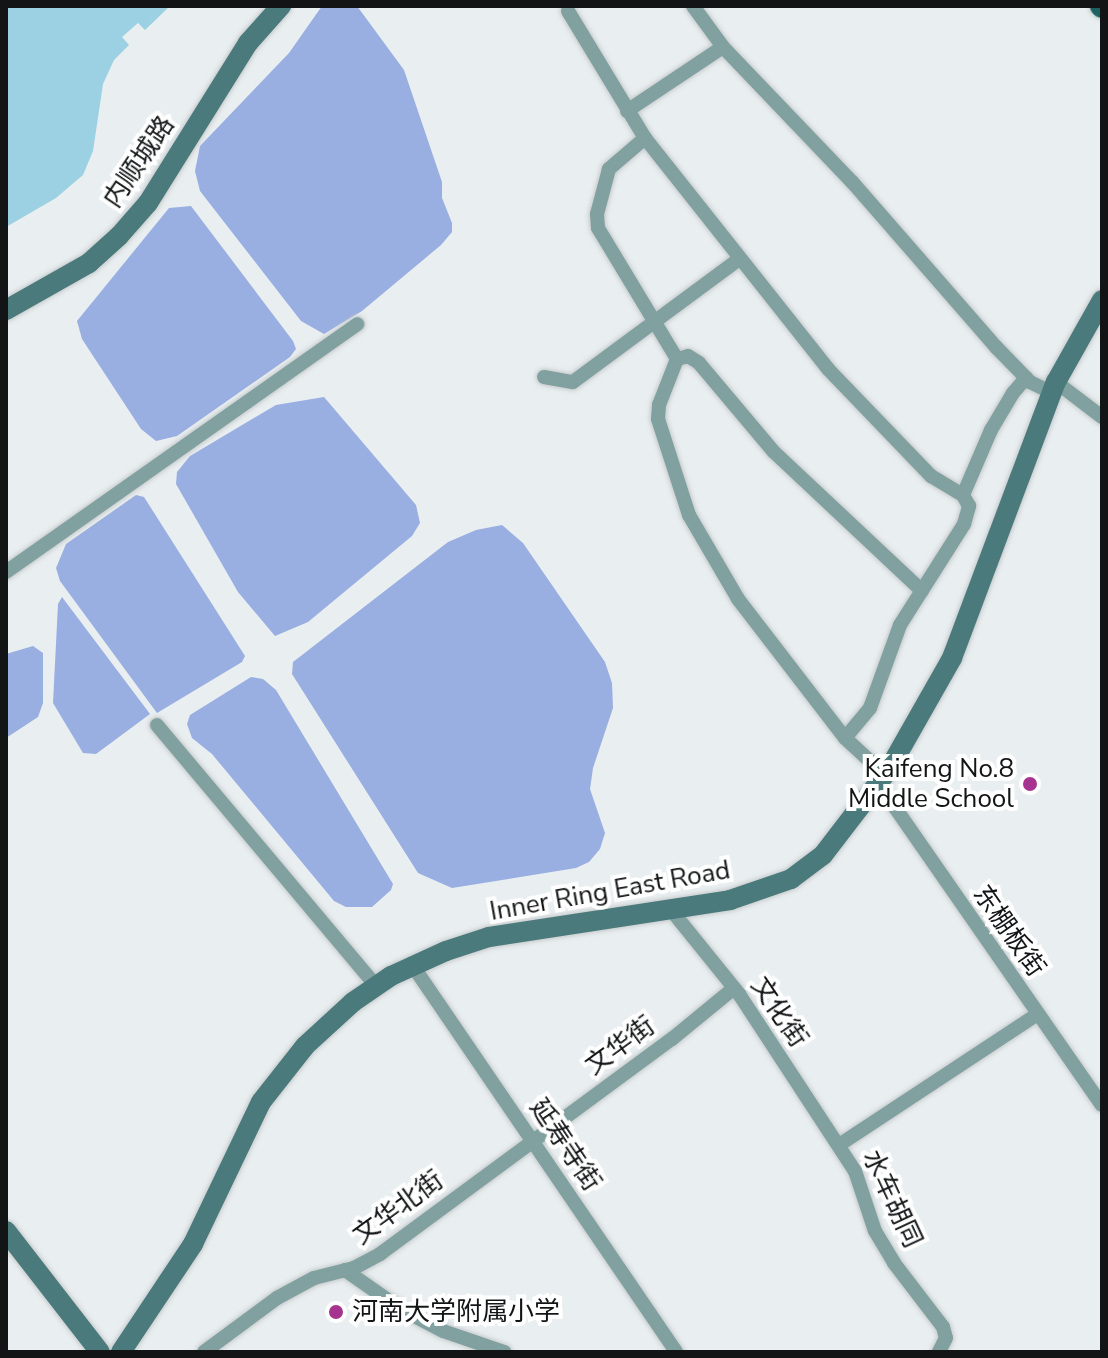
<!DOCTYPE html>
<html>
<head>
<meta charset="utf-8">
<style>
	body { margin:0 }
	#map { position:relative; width:1108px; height:1358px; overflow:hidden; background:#e9eef0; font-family:"Nunito Sans","Noto Sans SC",sans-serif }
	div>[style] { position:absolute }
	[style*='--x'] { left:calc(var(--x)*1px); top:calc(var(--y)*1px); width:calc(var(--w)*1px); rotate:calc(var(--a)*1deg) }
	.green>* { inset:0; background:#9cd1e3 }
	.water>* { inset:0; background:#99aee1 }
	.roads { filter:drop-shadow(0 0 2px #c7cbcd) drop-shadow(0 0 2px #c7cbcd) }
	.street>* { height:14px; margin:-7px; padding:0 7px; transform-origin:7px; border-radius:7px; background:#81a0a0 }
	.secondary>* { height:20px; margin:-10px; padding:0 10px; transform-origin:10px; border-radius:10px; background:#4a7a7b }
	.primary>* { height:22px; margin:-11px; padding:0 11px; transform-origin:11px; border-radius:11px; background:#1c6061 }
	.dots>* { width:22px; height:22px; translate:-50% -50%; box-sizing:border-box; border:4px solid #fff; border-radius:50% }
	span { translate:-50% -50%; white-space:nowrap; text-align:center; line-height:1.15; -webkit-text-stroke:8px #fff; paint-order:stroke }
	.street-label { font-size:26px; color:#121415 }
	.poi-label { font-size:26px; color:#121415 }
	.right { translate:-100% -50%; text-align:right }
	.left { translate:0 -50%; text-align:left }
	.frame { position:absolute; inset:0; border:8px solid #121415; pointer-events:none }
</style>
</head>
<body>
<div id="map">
	<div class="green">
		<div style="clip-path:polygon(6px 6px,170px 6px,145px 30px,138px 23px,122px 37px,129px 45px,114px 60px,103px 84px,93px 151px,83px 175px,56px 198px,6px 227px)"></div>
	</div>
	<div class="water">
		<div style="clip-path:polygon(322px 6px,357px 6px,404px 70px,442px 182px,442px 198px,452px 223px,452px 232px,441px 245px,362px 311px,324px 334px,301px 321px,200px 191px,195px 171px,200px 146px,289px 53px)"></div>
		<div style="clip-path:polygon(191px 206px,293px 341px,296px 349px,290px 357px,177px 436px,156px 441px,141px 429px,82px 339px,77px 321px,169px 208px)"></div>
		<div style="clip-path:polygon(324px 397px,416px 505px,420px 523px,412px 536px,308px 622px,275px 636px,238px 592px,176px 484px,177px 472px,190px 456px,276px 405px)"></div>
		<div style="clip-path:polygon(136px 495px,144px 497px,245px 656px,242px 662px,157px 713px,60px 581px,56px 568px,66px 544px)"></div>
		<div style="clip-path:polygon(502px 525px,523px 543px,605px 662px,612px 683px,613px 708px,593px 768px,590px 789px,605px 833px,600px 849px,589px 862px,576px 868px,452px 888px,418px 873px,292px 674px,293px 662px,448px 542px,476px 530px)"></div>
		<div style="clip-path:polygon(62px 597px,150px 714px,96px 754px,83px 753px,53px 703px,58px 604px)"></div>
		<div style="clip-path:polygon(33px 646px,43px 653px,43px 703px,38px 717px,6px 738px,6px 654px)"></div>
		<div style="clip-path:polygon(251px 677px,263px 679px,276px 690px,393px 884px,391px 890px,372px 907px,346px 907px,334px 901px,212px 754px,192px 738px,187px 724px,190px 715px)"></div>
	</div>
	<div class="roads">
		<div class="street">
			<div style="--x:693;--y:6;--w:51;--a:53.8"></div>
			<div style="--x:723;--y:47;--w:188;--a:46.3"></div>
			<div style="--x:853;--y:183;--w:218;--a:48.9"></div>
			<div style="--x:996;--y:347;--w:49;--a:45.8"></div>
			<div style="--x:1030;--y:382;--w:25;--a:26"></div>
			<div style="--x:568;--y:11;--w:149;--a:58.8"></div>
			<div style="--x:645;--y:138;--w:48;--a:139.3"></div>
			<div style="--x:609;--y:169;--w:47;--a:104.9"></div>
			<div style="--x:597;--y:214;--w:14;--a:86"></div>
			<div style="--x:598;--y:228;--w:153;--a:58.9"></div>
			<div style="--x:677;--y:359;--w:49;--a:111.4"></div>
			<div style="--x:659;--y:405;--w:14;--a:94"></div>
			<div style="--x:658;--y:419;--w:101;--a:72.1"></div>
			<div style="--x:689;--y:515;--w:97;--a:59.7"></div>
			<div style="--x:738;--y:599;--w:175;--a:52.4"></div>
			<div style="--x:845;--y:738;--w:54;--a:42.8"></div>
			<div style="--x:627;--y:111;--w:115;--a:-33.7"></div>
			<div style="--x:645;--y:138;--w:295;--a:51.6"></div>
			<div style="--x:828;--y:369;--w:149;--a:46.1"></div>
			<div style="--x:931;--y:476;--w:37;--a:31"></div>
			<div style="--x:677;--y:359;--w:11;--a:-15"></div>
			<div style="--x:688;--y:356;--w:13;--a:32"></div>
			<div style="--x:699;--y:363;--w:116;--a:49.9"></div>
			<div style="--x:774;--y:452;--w:203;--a:43.2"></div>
			<div style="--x:544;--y:377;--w:29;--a:10"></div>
			<div style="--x:573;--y:382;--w:205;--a:-36.5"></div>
			<div style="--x:1056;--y:382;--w:58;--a:37.3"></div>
			<div style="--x:6;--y:572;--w:430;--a:-35.2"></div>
			<div style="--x:157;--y:725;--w:341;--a:50"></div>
			<div style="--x:845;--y:738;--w:39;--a:-50"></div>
			<div style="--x:870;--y:708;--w:88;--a:-70.1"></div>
			<div style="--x:900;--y:625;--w:120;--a:-57.6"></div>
			<div style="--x:964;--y:524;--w:19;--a:-74"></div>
			<div style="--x:969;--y:506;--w:13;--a:-119"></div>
			<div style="--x:963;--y:495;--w:71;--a:-66.7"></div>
			<div style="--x:991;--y:430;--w:43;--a:-59.3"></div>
			<div style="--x:1013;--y:393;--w:20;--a:-49"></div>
			<div style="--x:878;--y:783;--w:392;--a:55.2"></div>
			<div style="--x:672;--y:911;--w:107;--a:51.1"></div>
			<div style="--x:739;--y:994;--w:212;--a:56.8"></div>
			<div style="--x:855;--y:1171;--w:63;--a:71.6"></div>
			<div style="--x:875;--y:1231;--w:37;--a:59"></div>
			<div style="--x:894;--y:1263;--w:81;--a:52.6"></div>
			<div style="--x:943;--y:1327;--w:11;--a:75"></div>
			<div style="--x:946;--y:1338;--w:16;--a:117"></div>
			<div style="--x:413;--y:966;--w:467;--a:55.7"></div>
			<div style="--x:839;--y:1145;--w:238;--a:-33.4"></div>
			<div style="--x:345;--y:1270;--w:68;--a:34.9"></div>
			<div style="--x:401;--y:1309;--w:47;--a:27.6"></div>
			<div style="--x:443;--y:1331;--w:65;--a:19"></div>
			<div style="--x:204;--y:1352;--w:91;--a:-36.5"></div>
			<div style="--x:277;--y:1298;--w:42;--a:-28.4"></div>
			<div style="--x:314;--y:1278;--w:41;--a:-14"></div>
			<div style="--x:354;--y:1268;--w:30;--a:-28"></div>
			<div style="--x:380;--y:1254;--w:363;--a:-36.4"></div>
			<div style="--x:672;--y:1039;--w:80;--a:-39.4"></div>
		</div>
		<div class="secondary">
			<div style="--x:6;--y:310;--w:95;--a:-29.5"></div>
			<div style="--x:89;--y:263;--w:40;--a:-42"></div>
			<div style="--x:119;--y:236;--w:44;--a:-48.7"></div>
			<div style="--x:148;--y:203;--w:189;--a:-58"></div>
			<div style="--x:248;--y:43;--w:50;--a:-48.3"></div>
			<div style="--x:6;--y:1231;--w:153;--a:52.2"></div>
			<div style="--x:121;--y:1352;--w:130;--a:-56.3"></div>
			<div style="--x:193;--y:1244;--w:157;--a:-64.4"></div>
			<div style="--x:261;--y:1102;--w:71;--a:-51.8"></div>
			<div style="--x:305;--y:1046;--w:65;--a:-42.5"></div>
			<div style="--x:353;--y:1002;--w:46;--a:-34.4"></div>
			<div style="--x:391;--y:976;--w:60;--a:-24.4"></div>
			<div style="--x:446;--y:951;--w:45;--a:-18"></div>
			<div style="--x:489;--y:937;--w:244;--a:-8.7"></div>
			<div style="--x:730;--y:900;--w:65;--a:-19"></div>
			<div style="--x:791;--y:879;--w:40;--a:-37"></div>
			<div style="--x:823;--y:855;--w:108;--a:-52.5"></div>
			<div style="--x:889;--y:769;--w:128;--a:-60.4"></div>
			<div style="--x:952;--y:658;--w:295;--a:-69.4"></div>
			<div style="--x:1056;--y:382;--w:94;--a:-60.7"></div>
		</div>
		<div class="primary">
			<div style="--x:1101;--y:6;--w:1;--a:45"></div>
		</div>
	</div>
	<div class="dots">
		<div style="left:1030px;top:784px;background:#a6348f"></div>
		<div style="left:336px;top:1312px;background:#a6348f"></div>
	</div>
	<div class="street-label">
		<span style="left:139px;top:162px;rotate:-56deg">内顺城路</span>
		<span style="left:610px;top:891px;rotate:-10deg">Inner Ring East Road</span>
		<span style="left:1009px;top:931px;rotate:55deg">东棚板街</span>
		<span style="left:779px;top:1012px;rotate:56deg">文化街</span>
		<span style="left:620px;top:1046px;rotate:-36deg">文华街</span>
		<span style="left:565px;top:1145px;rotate:56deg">延寿寺街</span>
		<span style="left:892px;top:1199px;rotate:65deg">水车胡同</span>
		<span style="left:398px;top:1208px;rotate:-36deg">文华北街</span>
	</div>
	<div class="poi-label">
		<span class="right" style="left:1014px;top:784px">Kaifeng No.8<br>Middle School</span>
		<span class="left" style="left:352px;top:1312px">河南大学附属小学</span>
	</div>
	<div class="frame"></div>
</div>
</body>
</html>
